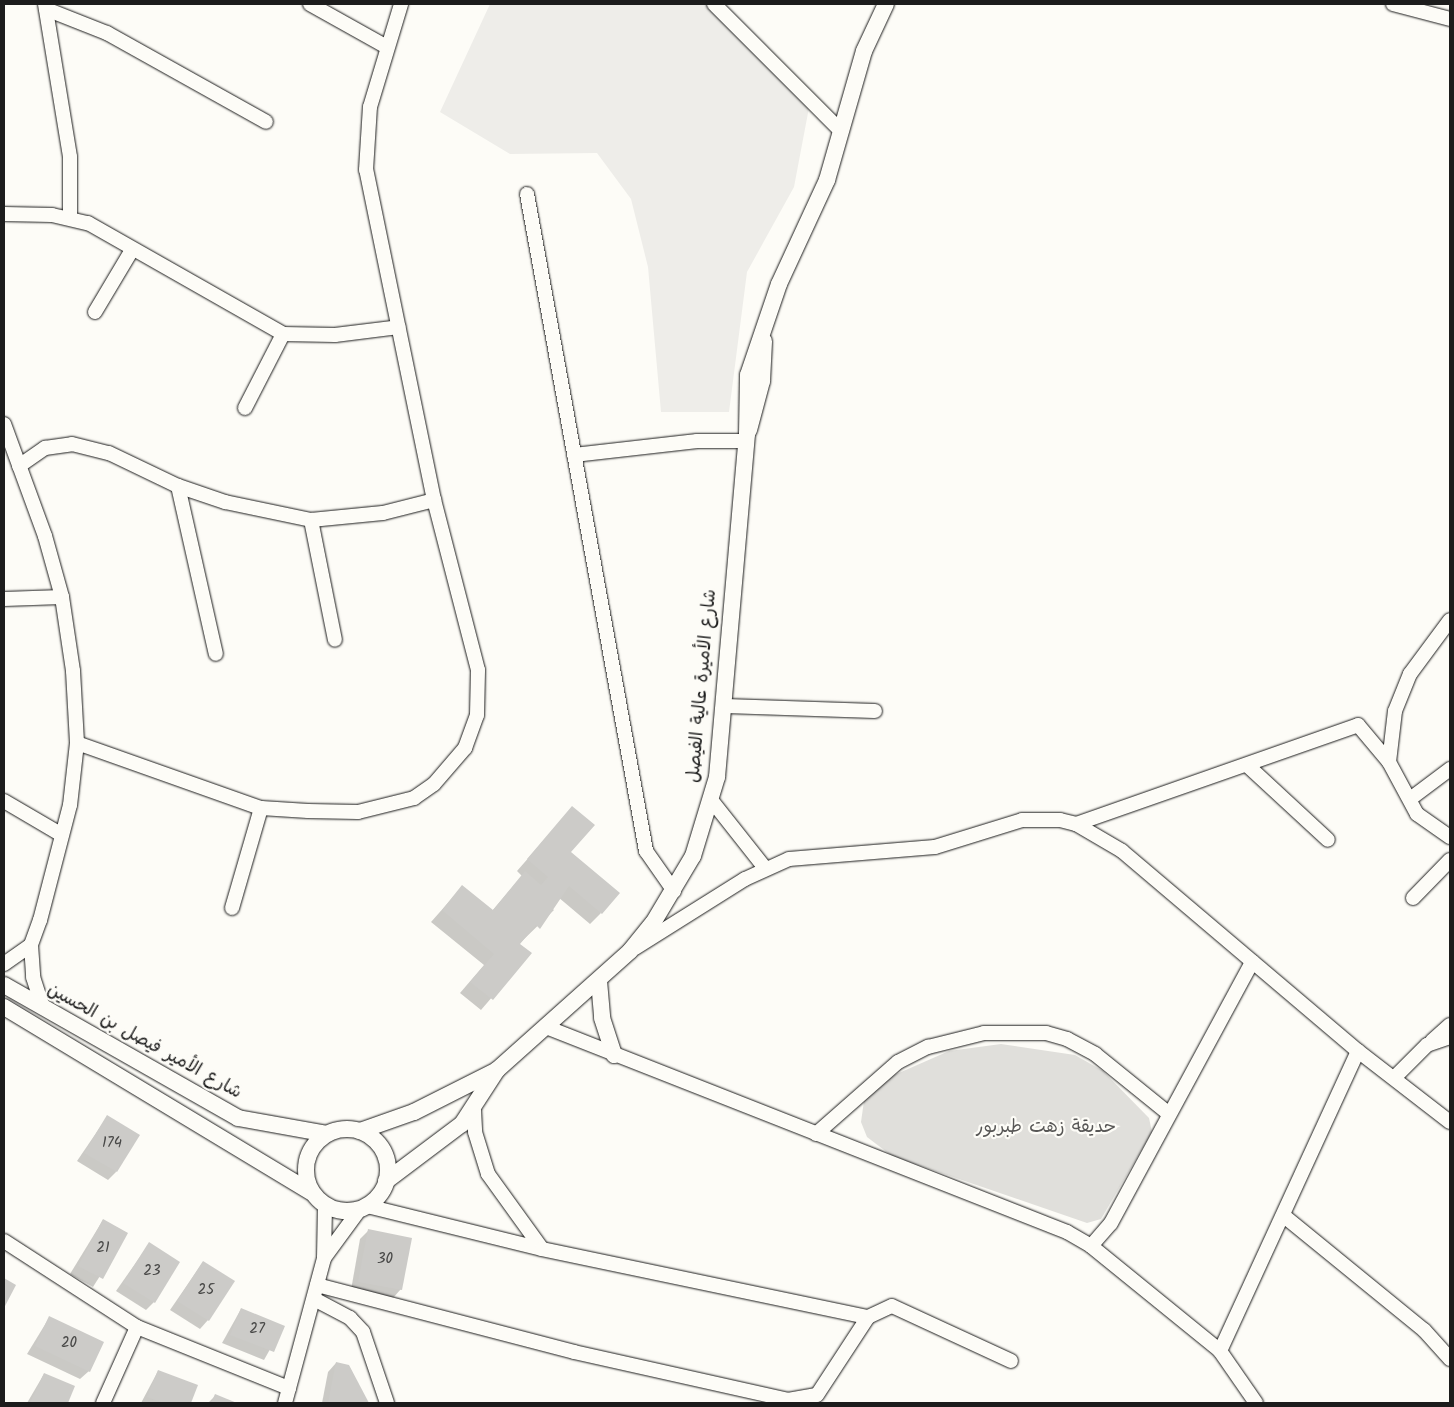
<!DOCTYPE html>
<html>
<head>
<meta charset="utf-8">
<style>
	body { margin:0 }
	#map { position:relative; width:1454px; height:1407px; overflow:hidden; background:#fdfcf7; font-family:Kalam,"Playpen Sans Arabic",sans-serif }
	div>[style] { position:absolute }
	[style*='--x'] { left:calc(var(--x)*1px); top:calc(var(--y)*1px); width:calc(var(--w)*1px); rotate:calc(var(--a)*1deg) }
	.built>* { inset:0; background:#eeede9 }
	.green>* { inset:0; background:#e0dfdb }
	.shadow>* { inset:0; background:#0003 }
	.building>* { inset:0; background:#cccbc8 }
	.roads { filter:drop-shadow(0 0 1px #1c1c1c) drop-shadow(0 0 1px #1c1c1c) }
	.minor>* { height:14px; margin:-7px; padding:0 7px; transform-origin:7px; border-radius:7px; background:#fdfcf7 }
	.tertiary>* { height:16px; margin:-8px; padding:0 8px; transform-origin:8px; border-radius:8px; background:#fdfcf7 }
	.tertiary>.ring { margin:-8px; padding:0; box-sizing:content-box; background:none; border:16px solid #fdfcf7; border-radius:50% }
	span { translate:-50% -50%; white-space:nowrap; text-align:center; line-height:1.15; -webkit-text-stroke:4.5px #fdfcf7; paint-order:stroke }
	.number-label { font-size:15px; color:#484847 }
	.number-label span { -webkit-text-stroke-width:0 }
	.street-label { font-size:18px; color:#1c1c1c }
	.park-label { font-size:18px; color:#575655 }
	.frame { position:absolute; inset:0; border:5px solid #1c1c1c; pointer-events:none }
</style>
</head>
<body>
<div id="map">
	<div class="built">
		<div style="clip-path:polygon(490px 4px,710px 4px,811px 97px,794px 187px,747px 272px,729px 412px,661px 412px,648px 267px,631px 199px,597px 153px,510px 154px,440px 112px)"></div>
	</div>
	<div class="green">
		<div style="clip-path:polygon(1001px 1044px,1075px 1055px,1103px 1071px,1149px 1118px,1152px 1132px,1101px 1219px,1087px 1223px,892px 1156px,867px 1137px,861px 1122px,864px 1101px,892px 1076px,949px 1051px)"></div>
	</div>
	<div class="shadow">
		<div style="clip-path:polygon(572px 808px,570px 853px,601px 913px,590px 924px,558px 897px,550px 907px,554px 910px,519px 944px,530px 953px,481px 1010px,460px 993px,484px 965px,431px 922px,462px 887px,492px 911px,522px 876px,517px 871px)"></div>
		<div style="clip-path:polygon(107px 1117px,116px 1172px,108px 1180px,77px 1161px)"></div>
		<div style="clip-path:polygon(103px 1220px,127px 1233px,93px 1287px,70px 1274px)"></div>
		<div style="clip-path:polygon(368px 1231px,401px 1289px,393px 1298px,351px 1290px,360px 1239px)"></div>
		<div style="clip-path:polygon(149px 1244px,154px 1302px,146px 1310px,116px 1291px)"></div>
		<div style="clip-path:polygon(203px 1262px,208px 1320px,200px 1329px,170px 1310px)"></div>
		<div style="clip-path:polygon(241px 1309px,283px 1326px,264px 1360px,222px 1343px)"></div>
		<div style="clip-path:polygon(49px 1318px,89px 1371px,80px 1379px,27px 1354px)"></div>
		<div style="clip-path:polygon(336px 1363px,349px 1366px,368px 1403px,322px 1403px,328px 1372px)"></div>
		<div style="clip-path:polygon(158px 1371px,196px 1386px,189px 1403px,141px 1403px)"></div>
		<div style="clip-path:polygon(44px 1374px,73px 1387px,66px 1403px,27px 1403px)"></div>
		<div style="clip-path:polygon(215px 1396px,234px 1403px,208px 1403px)"></div>
	</div>
	<div class="building">
		<div style="clip-path:polygon(572px 806px,595px 825px,571px 852px,620px 893px,602px 914px,569px 886px,540px 929px,536px 925px,520px 944px,532px 953px,493px 1000px,470px 982px,494px 954px,442px 910px,462px 885px,493px 910px,525px 871px,541px 885px,548px 877px,527px 859px)"></div>
		<div style="clip-path:polygon(107px 1115px,140px 1135px,117px 1172px,84px 1153px)"></div>
		<div style="clip-path:polygon(103px 1219px,128px 1233px,103px 1279px,78px 1266px)"></div>
		<div style="clip-path:polygon(368px 1229px,412px 1238px,402px 1290px,358px 1282px)"></div>
		<div style="clip-path:polygon(149px 1242px,180px 1262px,155px 1303px,123px 1283px)"></div>
		<div style="clip-path:polygon(203px 1261px,235px 1281px,209px 1321px,177px 1301px)"></div>
		<div style="clip-path:polygon(4px 1278px,16px 1285px,4px 1308px)"></div>
		<div style="clip-path:polygon(241px 1308px,285px 1326px,274px 1352px,230px 1335px)"></div>
		<div style="clip-path:polygon(49px 1316px,104px 1342px,90px 1372px,35px 1346px)"></div>
		<div style="clip-path:polygon(336px 1362px,349px 1365px,369px 1403px,328px 1403px)"></div>
		<div style="clip-path:polygon(158px 1370px,198px 1385px,191px 1403px,164px 1403px,147px 1397px)"></div>
		<div style="clip-path:polygon(44px 1373px,75px 1386px,68px 1403px,30px 1403px)"></div>
		<div style="clip-path:polygon(215px 1394px,237px 1403px,211px 1403px)"></div>
	</div>
	<div class="roads">
		<div class="minor">
			<div style="--x:45;--y:4;--w:155;--a:80.7"></div>
			<div style="--x:70;--y:157;--w:61;--a:90"></div>
			<div style="--x:310;--y:4;--w:88;--a:29.2"></div>
			<div style="--x:714;--y:4;--w:180;--a:45"></div>
			<div style="--x:1393;--y:4;--w:59;--a:14.7"></div>
			<div style="--x:46;--y:9;--w:66;--a:21.5"></div>
			<div style="--x:107;--y:33;--w:182;--a:29.2"></div>
			<div style="--x:527;--y:194;--w:668;--a:79.73"></div>
			<div style="--x:646;--y:851;--w:49;--a:55"></div>
			<div style="--x:4;--y:214;--w:48;--a:1.2"></div>
			<div style="--x:52;--y:215;--w:37;--a:13"></div>
			<div style="--x:88;--y:223;--w:224;--a:29.6"></div>
			<div style="--x:283;--y:334;--w:52;--a:1.1"></div>
			<div style="--x:335;--y:335;--w:64;--a:-7.1"></div>
			<div style="--x:95;--y:312;--w:72;--a:-59.2"></div>
			<div style="--x:245;--y:408;--w:83;--a:-62.8"></div>
			<div style="--x:4;--y:424;--w:119;--a:69.9"></div>
			<div style="--x:45;--y:536;--w:63;--a:74.4"></div>
			<div style="--x:62;--y:597;--w:75;--a:81.5"></div>
			<div style="--x:73;--y:671;--w:72;--a:86.8"></div>
			<div style="--x:77;--y:743;--w:62;--a:96.4"></div>
			<div style="--x:70;--y:805;--w:119;--a:104.6"></div>
			<div style="--x:40;--y:920;--w:27;--a:110"></div>
			<div style="--x:31;--y:945;--w:33;--a:145"></div>
			<div style="--x:574;--y:455;--w:124;--a:-6.5"></div>
			<div style="--x:697;--y:441;--w:49;--a:0"></div>
			<div style="--x:19;--y:466;--w:32;--a:-35"></div>
			<div style="--x:45;--y:448;--w:27;--a:-8"></div>
			<div style="--x:72;--y:444;--w:38;--a:14"></div>
			<div style="--x:109;--y:453;--w:76;--a:25.6"></div>
			<div style="--x:178;--y:486;--w:50;--a:18.8"></div>
			<div style="--x:225;--y:502;--w:88;--a:11.8"></div>
			<div style="--x:311;--y:520;--w:72;--a:-5.6"></div>
			<div style="--x:383;--y:513;--w:53;--a:-14.3"></div>
			<div style="--x:178;--y:486;--w:172;--a:77.3"></div>
			<div style="--x:311;--y:520;--w:122;--a:78.7"></div>
			<div style="--x:4;--y:599;--w:58;--a:-2"></div>
			<div style="--x:725;--y:706;--w:150;--a:1.9"></div>
			<div style="--x:77;--y:743;--w:195;--a:19.5"></div>
			<div style="--x:261;--y:808;--w:47;--a:3.7"></div>
			<div style="--x:308;--y:811;--w:50;--a:1.1"></div>
			<div style="--x:358;--y:812;--w:58;--a:-14"></div>
			<div style="--x:414;--y:798;--w:24;--a:-35"></div>
			<div style="--x:434;--y:784;--w:48;--a:-49.3"></div>
			<div style="--x:465;--y:748;--w:35;--a:-70"></div>
			<div style="--x:477;--y:715;--w:45;--a:-88.7"></div>
			<div style="--x:478;--y:670;--w:176;--a:-104.5"></div>
			<div style="--x:434;--y:500;--w:337;--a:-101.6"></div>
			<div style="--x:366;--y:170;--w:63;--a:-86.4"></div>
			<div style="--x:370;--y:107;--w:108;--a:-73.2"></div>
			<div style="--x:1389;--y:762;--w:51;--a:-83.3"></div>
			<div style="--x:1395;--y:711;--w:40;--a:-68"></div>
			<div style="--x:1410;--y:674;--w:67;--a:-53.5"></div>
			<div style="--x:1247;--y:765;--w:110;--a:42.8"></div>
			<div style="--x:1410;--y:799;--w:50;--a:-36.9"></div>
			<div style="--x:4;--y:801;--w:67;--a:30.4"></div>
			<div style="--x:712;--y:801;--w:85;--a:51.7"></div>
			<div style="--x:1076;--y:824;--w:299;--a:-19.3"></div>
			<div style="--x:1358;--y:725;--w:48;--a:50"></div>
			<div style="--x:1389;--y:762;--w:59;--a:61.7"></div>
			<div style="--x:1417;--y:814;--w:40;--a:34.9"></div>
			<div style="--x:1413;--y:898;--w:53;--a:-45.8"></div>
			<div style="--x:232;--y:908;--w:104;--a:-73.8"></div>
			<div style="--x:31;--y:945;--w:32;--a:86"></div>
			<div style="--x:33;--y:977;--w:32;--a:72"></div>
			<div style="--x:635;--y:948;--w:130;--a:-32.1"></div>
			<div style="--x:745;--y:879;--w:48;--a:-24.4"></div>
			<div style="--x:789;--y:859;--w:146;--a:-4.7"></div>
			<div style="--x:935;--y:847;--w:91;--a:-17.2"></div>
			<div style="--x:1022;--y:820;--w:38;--a:0"></div>
			<div style="--x:1060;--y:820;--w:16;--a:14"></div>
			<div style="--x:1076;--y:824;--w:53;--a:30.4"></div>
			<div style="--x:1122;--y:851;--w:309;--a:40.3"></div>
			<div style="--x:1358;--y:1051;--w:116;--a:37.7"></div>
			<div style="--x:546;--y:1027;--w:560;--a:21.48"></div>
			<div style="--x:1067;--y:1232;--w:28;--a:30"></div>
			<div style="--x:1091;--y:1246;--w:166;--a:39.1"></div>
			<div style="--x:1220;--y:1351;--w:63;--a:55.3"></div>
			<div style="--x:1432;--y:1041;--w:24;--a:-42"></div>
			<div style="--x:1394;--y:1078;--w:47;--a:-45"></div>
			<div style="--x:1427;--y:1045;--w:24;--a:-19"></div>
			<div style="--x:474;--y:1110;--w:22;--a:87"></div>
			<div style="--x:475;--y:1132;--w:44;--a:72.8"></div>
			<div style="--x:488;--y:1174;--w:92;--a:54.2"></div>
			<div style="--x:816;--y:1134;--w:109;--a:-41.3"></div>
			<div style="--x:898;--y:1062;--w:34;--a:-27"></div>
			<div style="--x:928;--y:1047;--w:58;--a:-14"></div>
			<div style="--x:984;--y:1033;--w:62;--a:0"></div>
			<div style="--x:1046;--y:1033;--w:22;--a:16"></div>
			<div style="--x:1067;--y:1039;--w:32;--a:28"></div>
			<div style="--x:1095;--y:1054;--w:95;--a:39"></div>
			<div style="--x:367;--y:1206;--w:180;--a:13.8"></div>
			<div style="--x:542;--y:1249;--w:333;--a:11.8"></div>
			<div style="--x:1284;--y:1216;--w:181;--a:39.2"></div>
			<div style="--x:1424;--y:1330;--w:39;--a:48"></div>
			<div style="--x:4;--y:1241;--w:158;--a:32.9"></div>
			<div style="--x:137;--y:1327;--w:164;--a:21.9"></div>
			<div style="--x:1091;--y:1246;--w:30;--a:-49"></div>
			<div style="--x:1111;--y:1223;--w:297;--a:-61.6"></div>
			<div style="--x:324;--y:1258;--w:61;--a:-53.7"></div>
			<div style="--x:317;--y:1285;--w:266;--a:14.6"></div>
			<div style="--x:574;--y:1352;--w:219;--a:12.6"></div>
			<div style="--x:788;--y:1400;--w:29;--a:-10"></div>
			<div style="--x:817;--y:1395;--w:93;--a:-56.8"></div>
			<div style="--x:868;--y:1317;--w:26;--a:-25"></div>
			<div style="--x:892;--y:1306;--w:131;--a:24.8"></div>
			<div style="--x:314;--y:1299;--w:41;--a:27.8"></div>
			<div style="--x:350;--y:1318;--w:19;--a:47"></div>
			<div style="--x:363;--y:1332;--w:75;--a:71.3"></div>
			<div style="--x:1220;--y:1351;--w:330;--a:-65.3"></div>
			<div style="--x:103;--y:1403;--w:83;--a:-65.9"></div>
			<div style="--x:285;--y:1403;--w:150;--a:-74.9"></div>
			<div style="--x:324;--y:1258;--w:53;--a:-88.9"></div>
		</div>
		<div class="tertiary">
			<div style="--x:749;--y:430;--w:51;--a:-75.1"></div>
			<div style="--x:762;--y:381;--w:40;--a:-87.1"></div>
			<div style="--x:599;--y:981;--w:37;--a:85"></div>
			<div style="--x:602;--y:1018;--w:39;--a:72"></div>
			<div style="--x:4;--y:985;--w:269;--a:29.6"></div>
			<div style="--x:238;--y:1118;--w:90;--a:10.2"></div>
			<div style="--x:4;--y:1007;--w:358;--a:31.1"></div>
			<div class="ring" style="left:306px;top:1129px;width:66px;height:66px"></div>
			<div style="--x:360;--y:1131;--w:57;--a:-19.4"></div>
			<div style="--x:414;--y:1112;--w:93;--a:-26.8"></div>
			<div style="--x:497;--y:1070;--w:178;--a:-41.8"></div>
			<div style="--x:630;--y:951;--w:36;--a:-51"></div>
			<div style="--x:653;--y:923;--w:78;--a:-59.2"></div>
			<div style="--x:693;--y:856;--w:83;--a:-73.1"></div>
			<div style="--x:717;--y:777;--w:344;--a:-85"></div>
			<div style="--x:747;--y:434;--w:59;--a:-89"></div>
			<div style="--x:748;--y:375;--w:96;--a:-71.2"></div>
			<div style="--x:779;--y:284;--w:115;--a:-65.2"></div>
			<div style="--x:827;--y:180;--w:134;--a:-74"></div>
			<div style="--x:864;--y:51;--w:52;--a:-64.9"></div>
			<div style="--x:386;--y:1181;--w:95;--a:-36.9"></div>
			<div style="--x:462;--y:1124;--w:64;--a:-57.1"></div>
		</div>
	</div>
	<div class="number-label">
		<span style="left:112px;top:1144px">174</span>
		<span style="left:103px;top:1249px">21</span>
		<span style="left:385px;top:1260px">30</span>
		<span style="left:152px;top:1272px">23</span>
		<span style="left:206px;top:1291px">25</span>
		<span style="left:257px;top:1330px">27</span>
		<span style="left:69px;top:1344px">20</span>
	</div>
	<div class="street-label">
		<span style="left:703px;top:686px;rotate:-85deg">شارع الأميرة عالية الفيصل</span>
		<span style="left:144px;top:1042px;rotate:29deg">شارع الأمير فيصل بن الحسين</span>
	</div>
	<div class="park-label">
		<span style="left:1046px;top:1128px">حديقة زهت طبربور</span>
	</div>
	<div class="frame"></div>
</div>
</body>
</html>
